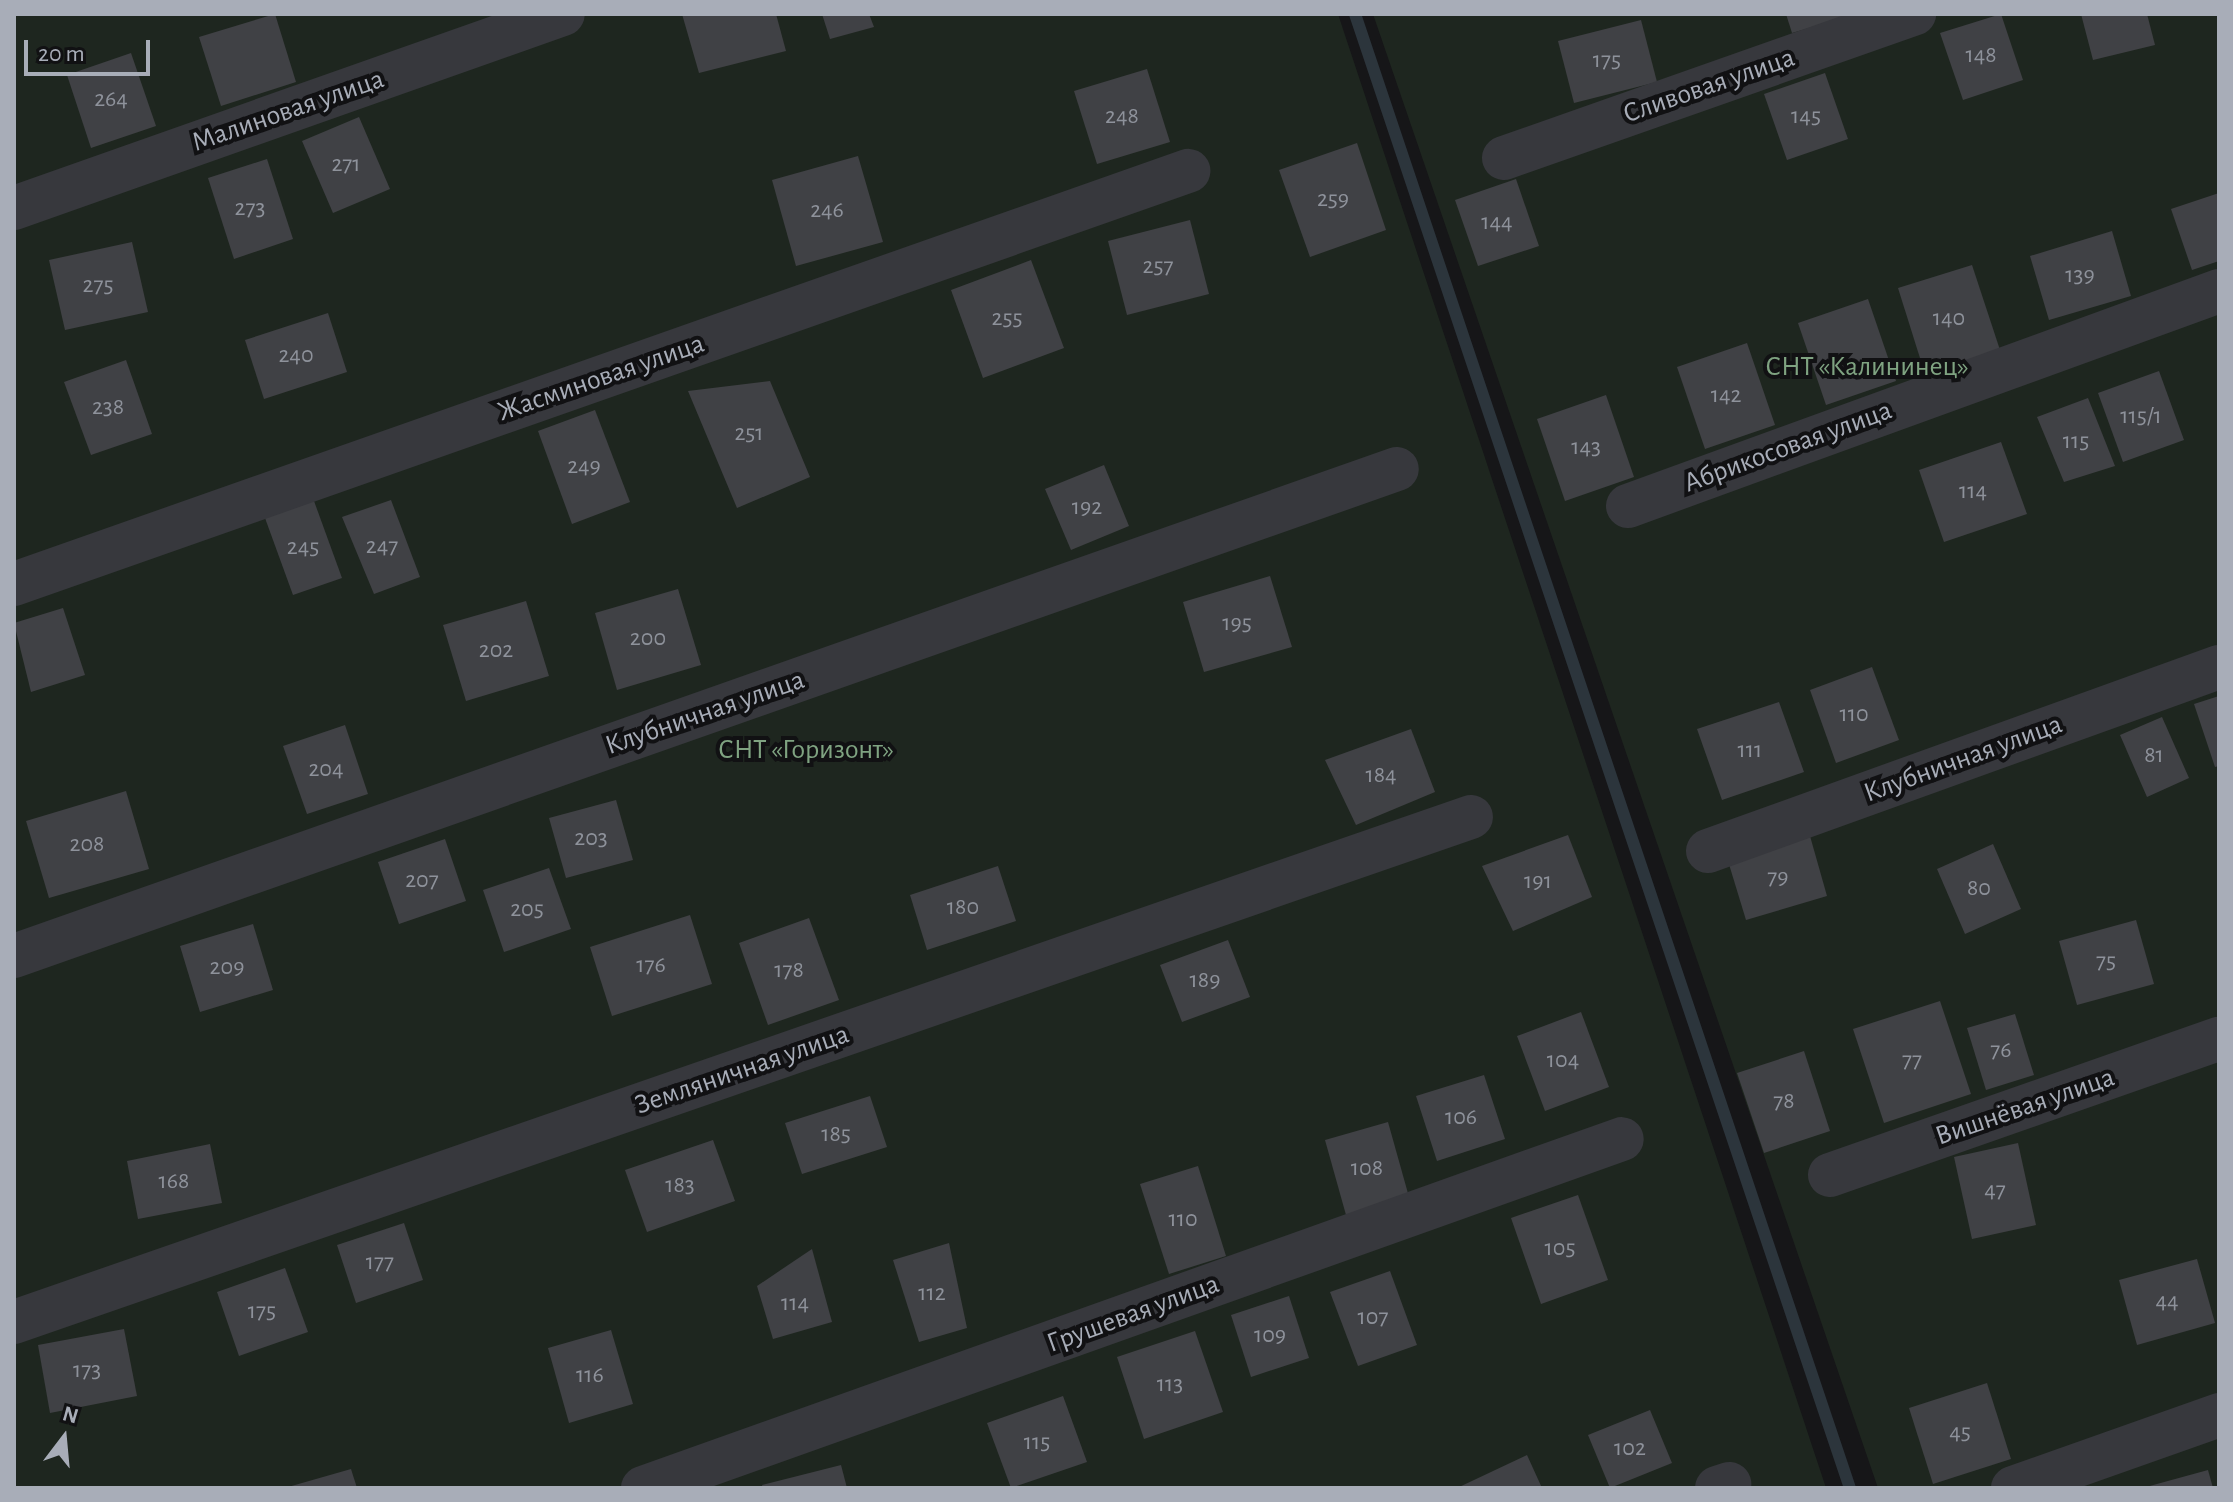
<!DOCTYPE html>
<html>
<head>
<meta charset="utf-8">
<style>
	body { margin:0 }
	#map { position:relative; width:2233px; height:1502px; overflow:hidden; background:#161618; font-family:"Alegreya Sans",sans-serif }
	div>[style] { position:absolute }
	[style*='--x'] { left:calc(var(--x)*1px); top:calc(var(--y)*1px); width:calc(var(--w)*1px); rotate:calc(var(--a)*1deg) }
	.green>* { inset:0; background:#1e261f }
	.stream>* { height:12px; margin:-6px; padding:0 6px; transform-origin:6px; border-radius:6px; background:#2c353c }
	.building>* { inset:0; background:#404145 }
	.minor>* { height:44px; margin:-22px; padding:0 22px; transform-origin:22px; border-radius:22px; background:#37383d }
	span { translate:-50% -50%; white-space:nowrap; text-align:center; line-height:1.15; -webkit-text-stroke:8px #111113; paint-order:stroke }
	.number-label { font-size:24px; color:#8e929b }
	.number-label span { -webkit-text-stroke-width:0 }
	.street-label { font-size:28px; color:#a8adb8 }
	.park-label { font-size:28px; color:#7fa381 }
	.frame { position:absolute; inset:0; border:16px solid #a8adb8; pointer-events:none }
	.north { position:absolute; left:24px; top:1398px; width:80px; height:80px; -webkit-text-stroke:6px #111113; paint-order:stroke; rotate:16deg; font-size:22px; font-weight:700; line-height:32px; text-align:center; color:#a8adb8 }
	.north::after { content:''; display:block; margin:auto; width:28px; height:36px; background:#a8adb8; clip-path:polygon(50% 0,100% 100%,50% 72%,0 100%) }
	.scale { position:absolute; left:24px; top:40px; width:126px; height:36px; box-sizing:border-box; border:4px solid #a8adb8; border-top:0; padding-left:10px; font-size:24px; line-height:28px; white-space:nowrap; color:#a8adb8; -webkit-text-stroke:6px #111113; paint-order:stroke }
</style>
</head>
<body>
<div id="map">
	<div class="green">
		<div style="clip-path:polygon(14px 14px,1338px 14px,1826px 1488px,14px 1488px)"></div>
		<div style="clip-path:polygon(1373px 14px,2219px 14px,2219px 1488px,1878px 1488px)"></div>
	</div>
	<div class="stream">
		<div style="--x:1355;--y:14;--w:1555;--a:71.44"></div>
	</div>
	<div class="building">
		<div style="clip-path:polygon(275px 14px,296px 82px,221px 106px,199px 37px)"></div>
		<div style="clip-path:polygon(682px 14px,776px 14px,786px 51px,699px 73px)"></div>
		<div style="clip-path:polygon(822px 14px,869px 14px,874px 27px,830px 39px)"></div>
		<div style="clip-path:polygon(1786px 14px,1854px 14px,1854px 15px,1792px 33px)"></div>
		<div style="clip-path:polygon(2001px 14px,2023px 80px,1963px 100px,1940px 33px)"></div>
		<div style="clip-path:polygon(2081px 14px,2147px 14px,2155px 45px,2093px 60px)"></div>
		<div style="clip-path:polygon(1641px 20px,1657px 82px,1574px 103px,1558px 41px)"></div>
		<div style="clip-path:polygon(131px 53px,156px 126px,91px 148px,67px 75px)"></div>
		<div style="clip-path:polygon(1147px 69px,1170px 142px,1097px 164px,1074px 91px)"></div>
		<div style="clip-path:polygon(1825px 73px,1848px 139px,1787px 160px,1764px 94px)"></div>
		<div style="clip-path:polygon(359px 117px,390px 189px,333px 213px,302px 141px)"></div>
		<div style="clip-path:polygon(1357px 143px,1386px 230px,1310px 257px,1279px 170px)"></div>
		<div style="clip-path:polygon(858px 156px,883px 242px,796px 266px,772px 180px)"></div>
		<div style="clip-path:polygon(267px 159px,293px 239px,234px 259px,208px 178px)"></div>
		<div style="clip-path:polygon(1516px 179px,1539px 246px,1478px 266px,1455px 200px)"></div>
		<div style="clip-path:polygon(2219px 193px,2219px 261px,2192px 270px,2171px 209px)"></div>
		<div style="clip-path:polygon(1190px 220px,1209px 294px,1127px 315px,1108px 241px)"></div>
		<div style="clip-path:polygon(2112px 231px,2131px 296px,2049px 320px,2030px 256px)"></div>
		<div style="clip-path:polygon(132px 242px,148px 312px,65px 330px,49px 260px)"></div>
		<div style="clip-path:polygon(1031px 260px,1064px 348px,983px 378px,951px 290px)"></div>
		<div style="clip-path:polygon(1972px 265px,2000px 350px,1925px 374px,1898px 288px)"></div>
		<div style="clip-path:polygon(1868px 299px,1896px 381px,1826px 405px,1798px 323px)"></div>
		<div style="clip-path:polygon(328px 313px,347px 372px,264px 399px,245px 340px)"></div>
		<div style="clip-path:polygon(1747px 343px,1775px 425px,1705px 449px,1677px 367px)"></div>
		<div style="clip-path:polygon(126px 360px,152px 434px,91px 455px,64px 382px)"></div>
		<div style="clip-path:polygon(2159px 371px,2184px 440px,2123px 462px,2098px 393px)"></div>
		<div style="clip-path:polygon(770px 381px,810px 477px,737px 508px,688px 391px)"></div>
		<div style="clip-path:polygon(1606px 395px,1634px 477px,1565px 501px,1537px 419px)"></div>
		<div style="clip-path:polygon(2088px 398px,2115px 466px,2064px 482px,2037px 417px)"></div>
		<div style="clip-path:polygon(595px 410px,630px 502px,572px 524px,538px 431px)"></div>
		<div style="clip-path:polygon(2001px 442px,2027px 514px,1944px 542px,1919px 470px)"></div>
		<div style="clip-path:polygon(1104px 465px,1129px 526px,1071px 550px,1045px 489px)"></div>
		<div style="clip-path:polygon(391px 500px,420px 577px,374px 594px,342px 517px)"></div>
		<div style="clip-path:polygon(314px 501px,342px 578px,293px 595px,265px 518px)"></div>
		<div style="clip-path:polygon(1270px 576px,1292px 647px,1204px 672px,1183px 602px)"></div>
		<div style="clip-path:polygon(678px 589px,701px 665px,617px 690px,595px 613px)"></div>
		<div style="clip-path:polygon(526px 601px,549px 676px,466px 701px,443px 625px)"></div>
		<div style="clip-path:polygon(63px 608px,85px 675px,31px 692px,14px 623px)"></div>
		<div style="clip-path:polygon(1872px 667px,1899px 740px,1836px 763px,1810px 690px)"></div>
		<div style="clip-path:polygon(2219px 696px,2219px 766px,2215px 767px,2194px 704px)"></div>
		<div style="clip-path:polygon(1779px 702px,1804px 772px,1722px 800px,1697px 729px)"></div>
		<div style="clip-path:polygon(2162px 717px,2189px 778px,2147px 797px,2120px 735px)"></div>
		<div style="clip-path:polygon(345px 725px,368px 794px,307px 814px,283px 746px)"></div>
		<div style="clip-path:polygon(1411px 729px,1435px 792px,1356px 825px,1325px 760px)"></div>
		<div style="clip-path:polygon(126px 791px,149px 869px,49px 898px,26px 821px)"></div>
		<div style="clip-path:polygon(616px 800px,633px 860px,566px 878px,549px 818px)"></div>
		<div style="clip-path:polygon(1568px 835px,1592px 897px,1513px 931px,1482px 866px)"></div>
		<div style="clip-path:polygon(1810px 836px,1827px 896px,1746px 920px,1728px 861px)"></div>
		<div style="clip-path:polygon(445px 839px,466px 901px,399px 924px,378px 862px)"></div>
		<div style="clip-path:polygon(1993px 844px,2021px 909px,1965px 934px,1937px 869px)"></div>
		<div style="clip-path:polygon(998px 866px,1016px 921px,927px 950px,910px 895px)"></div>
		<div style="clip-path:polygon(549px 868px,571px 929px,504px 952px,483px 890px)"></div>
		<div style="clip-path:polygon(690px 915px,712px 984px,612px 1016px,590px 947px)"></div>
		<div style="clip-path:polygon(809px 918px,839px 1000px,768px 1025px,739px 943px)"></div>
		<div style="clip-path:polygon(2136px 920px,2154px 984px,2077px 1005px,2059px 941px)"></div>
		<div style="clip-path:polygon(253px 924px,273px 990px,200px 1012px,180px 946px)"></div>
		<div style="clip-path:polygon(1228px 940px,1250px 997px,1182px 1022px,1160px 965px)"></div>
		<div style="clip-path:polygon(1940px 1001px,1971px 1094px,1884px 1123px,1853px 1029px)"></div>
		<div style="clip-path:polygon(1581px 1012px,1609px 1087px,1545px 1111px,1517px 1036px)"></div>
		<div style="clip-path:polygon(2015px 1014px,2034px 1075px,1986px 1090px,1967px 1028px)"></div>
		<div style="clip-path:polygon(1804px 1051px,1830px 1131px,1764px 1153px,1737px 1073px)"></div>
		<div style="clip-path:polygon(1484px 1075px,1505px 1139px,1437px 1161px,1416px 1096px)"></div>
		<div style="clip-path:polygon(870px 1096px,887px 1147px,802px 1174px,785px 1123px)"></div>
		<div style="clip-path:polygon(1388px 1122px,1409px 1197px,1346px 1215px,1325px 1140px)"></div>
		<div style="clip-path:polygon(713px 1140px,735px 1201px,647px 1232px,625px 1170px)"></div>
		<div style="clip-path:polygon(2018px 1143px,2036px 1225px,1972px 1239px,1954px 1157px)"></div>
		<div style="clip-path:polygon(210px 1144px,222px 1203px,138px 1219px,127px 1161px)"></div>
		<div style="clip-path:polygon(1198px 1166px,1226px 1256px,1169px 1274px,1140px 1184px)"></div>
		<div style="clip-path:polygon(1578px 1195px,1608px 1280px,1541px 1304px,1511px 1218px)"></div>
		<div style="clip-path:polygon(404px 1223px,423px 1280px,356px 1303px,337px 1245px)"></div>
		<div style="clip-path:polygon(949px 1243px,967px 1328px,919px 1342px,893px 1260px)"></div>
		<div style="clip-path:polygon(812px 1249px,832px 1322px,773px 1339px,757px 1286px)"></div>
		<div style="clip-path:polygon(2197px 1259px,2215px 1323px,2137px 1345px,2119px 1280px)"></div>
		<div style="clip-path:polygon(285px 1268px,308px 1332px,239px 1356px,217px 1292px)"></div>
		<div style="clip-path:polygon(1390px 1271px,1417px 1345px,1358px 1366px,1330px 1292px)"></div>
		<div style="clip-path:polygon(1289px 1296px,1309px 1358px,1251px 1377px,1231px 1315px)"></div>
		<div style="clip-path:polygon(124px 1329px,137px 1396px,50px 1413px,38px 1345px)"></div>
		<div style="clip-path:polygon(611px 1330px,633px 1404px,569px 1423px,548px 1348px)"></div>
		<div style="clip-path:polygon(1195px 1331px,1223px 1412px,1144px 1439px,1117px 1357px)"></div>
		<div style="clip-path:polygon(1987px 1383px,2011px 1459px,1933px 1484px,1909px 1408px)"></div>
		<div style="clip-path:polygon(1063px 1396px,1087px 1462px,1011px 1488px,987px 1423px)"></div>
		<div style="clip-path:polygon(1650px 1410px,1672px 1463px,1610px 1488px,1588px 1435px)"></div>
		<div style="clip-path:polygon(1527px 1455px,1542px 1488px,1457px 1488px)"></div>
		<div style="clip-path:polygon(841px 1465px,847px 1488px,763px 1488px,762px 1485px)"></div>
		<div style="clip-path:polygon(351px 1469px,357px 1488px,288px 1488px,288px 1487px)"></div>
		<div style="clip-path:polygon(2208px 1470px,2213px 1488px,2146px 1488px,2146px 1487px)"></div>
	</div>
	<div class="minor">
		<div style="--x:1504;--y:158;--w:435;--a:-19.4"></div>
		<div style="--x:14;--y:208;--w:582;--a:-19.46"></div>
		<div style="--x:1628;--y:506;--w:629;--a:-19.99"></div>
		<div style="--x:14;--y:584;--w:1245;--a:-19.38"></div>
		<div style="--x:1708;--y:851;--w:543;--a:-19.8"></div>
		<div style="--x:14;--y:956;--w:1466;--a:-19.4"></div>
		<div style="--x:1830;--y:1175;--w:412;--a:-19.3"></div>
		<div style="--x:14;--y:1322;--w:1542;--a:-19.12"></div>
		<div style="--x:643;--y:1488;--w:1039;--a:-19.62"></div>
		<div style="--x:1717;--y:1488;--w:13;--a:-18"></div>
		<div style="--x:2013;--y:1488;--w:219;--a:-19.5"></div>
	</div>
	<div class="number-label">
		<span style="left:1981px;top:56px">148</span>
		<span style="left:1607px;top:61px">175</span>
		<span style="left:111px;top:100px">264</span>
		<span style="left:1122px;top:117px">248</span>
		<span style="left:1806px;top:117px">145</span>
		<span style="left:346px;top:165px">271</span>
		<span style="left:1333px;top:200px">259</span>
		<span style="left:250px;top:209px">273</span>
		<span style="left:827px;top:211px">246</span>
		<span style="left:1497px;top:223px">144</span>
		<span style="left:1158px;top:267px">257</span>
		<span style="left:2080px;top:276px">139</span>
		<span style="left:98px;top:286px">275</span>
		<span style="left:1007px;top:319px">255</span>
		<span style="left:1949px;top:319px">140</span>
		<span style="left:296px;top:356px">240</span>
		<span style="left:1726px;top:396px">142</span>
		<span style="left:108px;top:408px">238</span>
		<span style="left:2141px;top:417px">115/1</span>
		<span style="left:749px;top:434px">251</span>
		<span style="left:2076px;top:442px">115</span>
		<span style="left:1586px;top:448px">143</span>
		<span style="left:584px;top:467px">249</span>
		<span style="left:1973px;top:492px">114</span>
		<span style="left:1087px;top:508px">192</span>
		<span style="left:382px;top:547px">247</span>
		<span style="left:303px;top:548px">245</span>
		<span style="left:1237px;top:624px">195</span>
		<span style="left:648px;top:639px">200</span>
		<span style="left:496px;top:651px">202</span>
		<span style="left:1854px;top:715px">110</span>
		<span style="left:1750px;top:751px">111</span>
		<span style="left:2154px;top:756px">81</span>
		<span style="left:326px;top:770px">204</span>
		<span style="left:1381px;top:776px">184</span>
		<span style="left:591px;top:839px">203</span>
		<span style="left:87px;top:845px">208</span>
		<span style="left:1778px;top:878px">79</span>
		<span style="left:422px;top:881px">207</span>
		<span style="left:1538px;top:882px">191</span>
		<span style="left:1979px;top:889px">80</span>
		<span style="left:963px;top:908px">180</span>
		<span style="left:527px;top:910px">205</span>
		<span style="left:2106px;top:962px">75</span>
		<span style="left:651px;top:966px">176</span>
		<span style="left:227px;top:968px">209</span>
		<span style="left:789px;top:971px">178</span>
		<span style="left:1205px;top:981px">189</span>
		<span style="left:2001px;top:1051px">76</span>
		<span style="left:1563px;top:1061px">104</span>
		<span style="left:1912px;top:1061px">77</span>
		<span style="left:1784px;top:1102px">78</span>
		<span style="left:1461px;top:1118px">106</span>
		<span style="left:836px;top:1135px">185</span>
		<span style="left:1367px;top:1169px">108</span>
		<span style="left:174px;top:1182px">168</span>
		<span style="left:680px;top:1186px">183</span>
		<span style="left:1995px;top:1191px">47</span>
		<span style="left:1183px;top:1220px">110</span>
		<span style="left:1560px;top:1249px">105</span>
		<span style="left:380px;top:1263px">177</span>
		<span style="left:932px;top:1294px">112</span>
		<span style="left:2167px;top:1302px">44</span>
		<span style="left:795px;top:1304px">114</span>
		<span style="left:262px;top:1312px">175</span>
		<span style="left:1373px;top:1318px">107</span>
		<span style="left:1270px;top:1336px">109</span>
		<span style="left:87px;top:1371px">173</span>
		<span style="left:590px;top:1376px">116</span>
		<span style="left:1170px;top:1385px">113</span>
		<span style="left:1960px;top:1433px">45</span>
		<span style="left:1037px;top:1443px">115</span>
		<span style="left:1630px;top:1449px">102</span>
	</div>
	<div class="street-label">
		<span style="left:1709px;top:86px;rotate:-19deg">Сливовая улица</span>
		<span style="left:288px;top:111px;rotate:-19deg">Малиновая улица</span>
		<span style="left:601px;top:378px;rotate:-19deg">Жасминовая улица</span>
		<span style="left:1788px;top:447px;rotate:-20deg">Абрикосовая улица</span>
		<span style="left:705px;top:713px;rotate:-19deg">Клубничная улица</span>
		<span style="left:1963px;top:759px;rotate:-20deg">Клубничная улица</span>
		<span style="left:742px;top:1070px;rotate:-19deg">Земляничная улица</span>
		<span style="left:2025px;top:1107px;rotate:-19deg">Вишнёвая улица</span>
		<span style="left:1133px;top:1314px;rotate:-20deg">Грушевая улица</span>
	</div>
	<div class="park-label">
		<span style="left:1867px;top:367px">СНТ «Калининец»</span>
		<span style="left:806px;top:750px">СНТ «Горизонт»</span>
	</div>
	<div class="frame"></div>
	<div class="north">N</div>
	<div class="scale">20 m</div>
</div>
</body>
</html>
